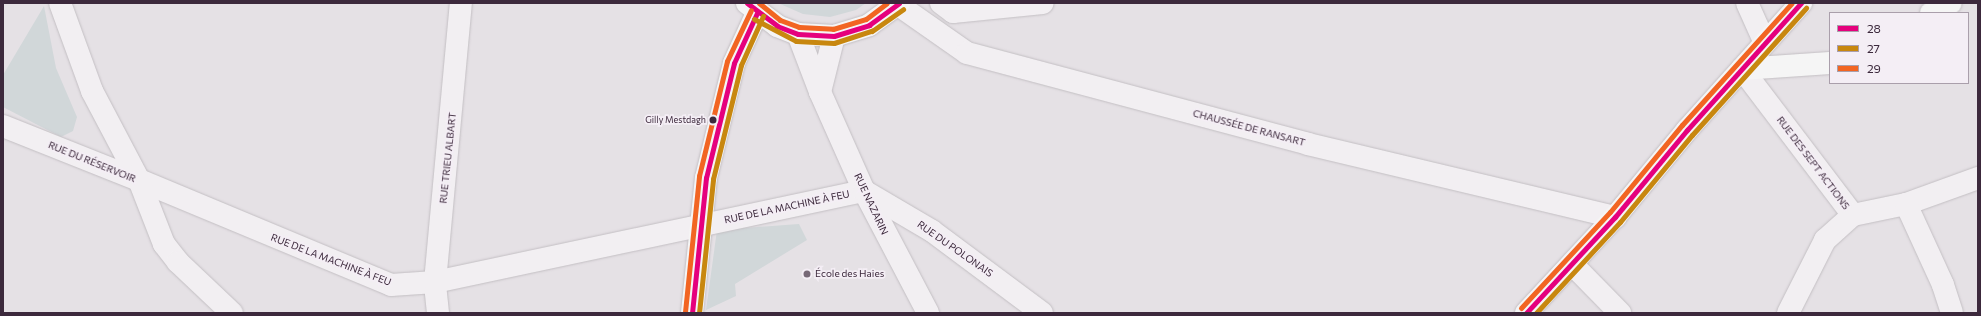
<!DOCTYPE html>
<html>
<head>
<meta charset="utf-8">
<style>
	body { margin:0 }
	#map { position:relative; width:1981px; height:316px; overflow:hidden; background:#e5e1e5; font-family:Commissioner,sans-serif }
	div>[style] { position:absolute }
	[style*='--x'] { left:calc(var(--x)*1px); top:calc(var(--y)*1px); width:calc(var(--w)*1px); rotate:calc(var(--a)*1deg) }
	.green>* { inset:0; background:#d1d7d9 }
	.roads { filter:drop-shadow(0 0 1px #c3bfc3) drop-shadow(0 0 1px #c3bfc3) }
	.street>* { height:22px; margin:-11px; padding:0 11px; transform-origin:11px; border-radius:11px; background:#f2eff2 }
	.secondary>* { height:22px; margin:-11px; padding:0 11px; transform-origin:11px; border-radius:11px; background:#f5f5f5 }
	.primary>* { height:22px; margin:-11px; padding:0 11px; transform-origin:11px; border-radius:11px; background:#f5f5f5 }
	.bus-1>* { height:5px; margin:-2.5px; padding:0 2.5px; transform-origin:2.5px; border-radius:2.5px; background:#e5007d }
	.bus-2>* { height:5px; margin:-2.5px; padding:0 2.5px; transform-origin:2.5px; border-radius:2.5px; background:#c8870f }
	.bus-3>* { height:5px; margin:-2.5px; padding:0 2.5px; transform-origin:2.5px; border-radius:2.5px; background:#f26522 }
	.dots>* { width:11px; height:11px; translate:-50% -50%; box-sizing:border-box; border:2px solid #f4eef5; border-radius:50% }
	span { translate:-50% -50%; white-space:nowrap; text-align:center; line-height:1.15; -webkit-text-stroke:3.5px #f4eef5; paint-order:stroke }
	.bus-label { font-size:9px; color:#3c293c }
	.right { translate:-100% -50%; text-align:right }
	.street-label { font-size:10px; color:#3c293c }
	.poi-label { font-size:10px; color:#3c293c }
	.left { translate:0 -50%; text-align:left }
	.frame { position:absolute; inset:0; border:4px solid #3c293c; pointer-events:none }
	.legend { position:absolute; left:1829px; top:12px; width:140px; height:72px; box-sizing:border-box; background:#f4eef5; border:1px solid #aa9fab; margin:0; padding:5px 7px; list-style:none; font-size:12px; color:#3c293c }
	.legend li { display:flex; align-items:center; gap:8px; height:20px }
	.legend b { width:20px; border:1px solid #aa9fab }
</style>
</head>
<body>
<div id="map">
	<div class="green">
		<div style="clip-path:polygon(778px 3px,866px 3px,856px 10px,830px 17px,803px 14px)"></div>
		<div style="clip-path:polygon(44px 6px,56px 68px,77px 117px,73px 131px,61px 137px,3px 107px,3px 75px)"></div>
		<div style="clip-path:polygon(799px 224px,807px 240px,735px 284px,736px 296px,706px 310px,717px 230px)"></div>
	</div>
	<div class="roads">
		<div class="street">
			<div style="--x:60;--y:3;--w:94;--a:70"></div>
			<div style="--x:92;--y:91;--w:101;--a:62.2"></div>
			<div style="--x:139;--y:180;--w:273;--a:22.6"></div>
			<div style="--x:391;--y:285;--w:44;--a:-3.9"></div>
			<div style="--x:435;--y:282;--w:439;--a:-12"></div>
			<div style="--x:941;--y:3;--w:15;--a:37"></div>
			<div style="--x:953;--y:12;--w:90;--a:-5.7"></div>
			<div style="--x:1747;--y:3;--w:44;--a:65.8"></div>
			<div style="--x:897;--y:4;--w:85;--a:35"></div>
			<div style="--x:967;--y:53;--w:353;--a:14.9"></div>
			<div style="--x:1308;--y:144;--w:316;--a:13.4"></div>
			<div style="--x:798;--y:34;--w:62;--a:69.2"></div>
			<div style="--x:820;--y:92;--w:108;--a:66"></div>
			<div style="--x:864;--y:191;--w:138;--a:62.3"></div>
			<div style="--x:1742;--y:69;--w:183;--a:52.8"></div>
			<div style="--x:820;--y:92;--w:58;--a:-76"></div>
			<div style="--x:3;--y:126;--w:146;--a:21.7"></div>
			<div style="--x:139;--y:180;--w:69;--a:68.7"></div>
			<div style="--x:164;--y:244;--w:23;--a:52"></div>
			<div style="--x:178;--y:262;--w:74;--a:43.4"></div>
			<div style="--x:864;--y:191;--w:79;--a:30.5"></div>
			<div style="--x:932;--y:231;--w:137;--a:36.7"></div>
			<div style="--x:1906;--y:204;--w:77;--a:-19.9"></div>
			<div style="--x:1572;--y:264;--w:69;--a:45.6"></div>
			<div style="--x:438;--y:313;--w:31;--a:-96"></div>
			<div style="--x:435;--y:282;--w:280;--a:-84.7"></div>
			<div style="--x:1788;--y:313;--w:82;--a:-63.1"></div>
			<div style="--x:1825;--y:240;--w:38;--a:-42"></div>
			<div style="--x:1853;--y:215;--w:54;--a:-11.7"></div>
			<div style="--x:1906;--y:204;--w:89;--a:65.4"></div>
			<div style="--x:1943;--y:285;--w:29;--a:72"></div>
		</div>
		<div class="secondary">
			<div style="--x:747;--y:3;--w:38;--a:37"></div>
			<div style="--x:777;--y:26;--w:22;--a:21"></div>
			<div style="--x:798;--y:34;--w:36;--a:3"></div>
			<div style="--x:834;--y:36;--w:37;--a:-17"></div>
			<div style="--x:869;--y:25;--w:37;--a:-36"></div>
			<div style="--x:1931;--y:13;--w:22;--a:-27"></div>
			<div style="--x:1742;--y:69;--w:88;--a:-3.9"></div>
			<div style="--x:692;--y:313;--w:136;--a:-84.1"></div>
			<div style="--x:706;--y:178;--w:118;--a:-76.3"></div>
			<div style="--x:734;--y:63;--w:55;--a:-65.3"></div>
		</div>
		<div class="primary">
			<div style="--x:1526;--y:313;--w:131;--a:-47.2"></div>
			<div style="--x:1615;--y:217;--w:113;--a:-50.4"></div>
			<div style="--x:1687;--y:130;--w:171;--a:-48.1"></div>
		</div>
	</div>
	<div class="bus-1">
		<div style="--x:747;--y:3;--w:38;--a:37"></div>
		<div style="--x:777;--y:26;--w:22;--a:21"></div>
		<div style="--x:798;--y:34;--w:36;--a:3"></div>
		<div style="--x:834;--y:36;--w:37;--a:-17"></div>
		<div style="--x:869;--y:25;--w:37;--a:-36"></div>
		<div style="--x:692;--y:313;--w:136;--a:-84.1"></div>
		<div style="--x:706;--y:178;--w:118;--a:-76.3"></div>
		<div style="--x:734;--y:63;--w:55;--a:-65.3"></div>
		<div style="--x:1526;--y:313;--w:131;--a:-47.2"></div>
		<div style="--x:1615;--y:217;--w:113;--a:-50.4"></div>
		<div style="--x:1687;--y:130;--w:171;--a:-48.1"></div>
	</div>
	<div class="bus-2">
		<div style="--x:754;--y:19;--w:47;--a:27.6"></div>
		<div style="--x:796;--y:41;--w:38;--a:3"></div>
		<div style="--x:834;--y:43;--w:40;--a:-18"></div>
		<div style="--x:872;--y:31;--w:38;--a:-35"></div>
		<div style="--x:699;--y:313;--w:135;--a:-84"></div>
		<div style="--x:713;--y:179;--w:117;--a:-76.2"></div>
		<div style="--x:741;--y:65;--w:54;--a:-65.8"></div>
		<div style="--x:1536;--y:313;--w:124;--a:-47.3"></div>
		<div style="--x:1620;--y:222;--w:113;--a:-50.4"></div>
		<div style="--x:1692;--y:135;--w:171;--a:-48.1"></div>
	</div>
	<div class="bus-3">
		<div style="--x:759;--y:3;--w:27;--a:39"></div>
		<div style="--x:780;--y:20;--w:20;--a:20"></div>
		<div style="--x:799;--y:27;--w:34;--a:3"></div>
		<div style="--x:833;--y:29;--w:34;--a:-17"></div>
		<div style="--x:866;--y:19;--w:26;--a:-37"></div>
		<div style="--x:1521;--y:308;--w:131;--a:-47.2"></div>
		<div style="--x:1610;--y:212;--w:113;--a:-50.4"></div>
		<div style="--x:1682;--y:125;--w:164;--a:-48"></div>
		<div style="--x:685;--y:312;--w:137;--a:-84.1"></div>
		<div style="--x:699;--y:176;--w:118;--a:-76.3"></div>
		<div style="--x:727;--y:61;--w:56;--a:-64.8"></div>
	</div>
	<div class="dots">
		<div style="left:713px;top:120px;background:#3c293c"></div>
		<div style="left:807px;top:274px;background:#776977"></div>
	</div>
	<div class="bus-label">
		<span class="right" style="left:706px;top:120px">Gilly Mestdagh</span>
	</div>
	<div class="street-label">
		<span style="left:1249px;top:128px;rotate:15deg">CHAUSSÉE DE RANSART</span>
		<span style="left:448px;top:158px;rotate:-84deg">RUE TRIEU ALBART</span>
		<span style="left:92px;top:162px;rotate:22deg">RUE DU RÉSERVOIR</span>
		<span style="left:1813px;top:163px;rotate:53deg">RUE DES SEPT ACTIONS</span>
		<span style="left:871px;top:204px;rotate:65deg">RUE NAZARIN</span>
		<span style="left:787px;top:207px;rotate:-12deg">RUE DE LA MACHINE À FEU</span>
		<span style="left:955px;top:249px;rotate:35deg">RUE DU POLONAIS</span>
		<span style="left:331px;top:260px;rotate:21deg">RUE DE LA MACHINE À FEU</span>
	</div>
	<div class="poi-label">
		<span class="left" style="left:815px;top:274px">École des Haies</span>
	</div>
	<div class="frame"></div>
	<ul class="legend">
	<li><b style="height:5px;background:#e5007d"></b>28</li>
	<li><b style="height:5px;background:#c8870f"></b>27</li>
	<li><b style="height:5px;background:#f26522"></b>29</li>
	</ul>
</div>
</body>
</html>
